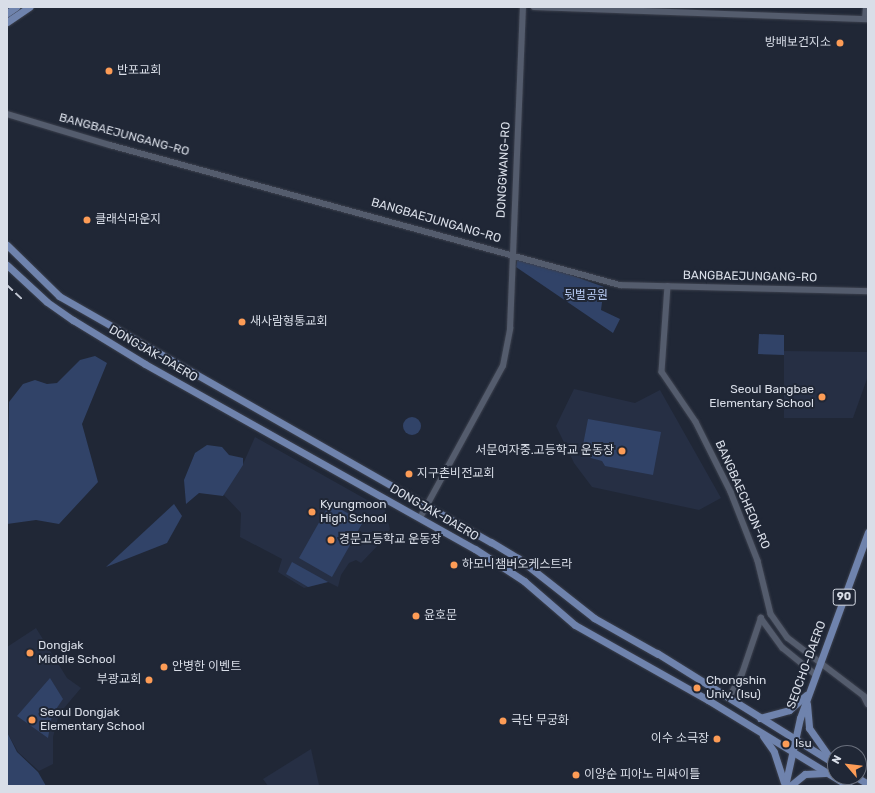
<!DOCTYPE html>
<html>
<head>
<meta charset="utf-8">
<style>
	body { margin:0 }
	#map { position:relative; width:875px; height:793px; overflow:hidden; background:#202736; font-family:Rubik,"Noto Sans KR",sans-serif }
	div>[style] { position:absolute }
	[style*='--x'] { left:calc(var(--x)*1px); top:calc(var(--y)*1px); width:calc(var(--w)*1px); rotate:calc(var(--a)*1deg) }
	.built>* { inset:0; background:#262f44 }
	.green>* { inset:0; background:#314368 }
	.round { border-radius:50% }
	.roads { filter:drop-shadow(0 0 1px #3c414e) drop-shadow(0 0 1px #3c414e) }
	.tertiary>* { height:5.5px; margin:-2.75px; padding:0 2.75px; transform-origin:2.75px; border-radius:2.75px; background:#545c6d }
	.secondary>* { height:6px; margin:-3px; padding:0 3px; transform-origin:3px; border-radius:3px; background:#545c6d }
	.primary>* { height:7px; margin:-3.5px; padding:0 3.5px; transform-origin:3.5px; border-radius:3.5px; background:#6f83ad }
	.rail>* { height:1.5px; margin-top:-0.75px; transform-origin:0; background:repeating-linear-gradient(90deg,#c3c8d3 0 8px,transparent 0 12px) }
	.dots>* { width:11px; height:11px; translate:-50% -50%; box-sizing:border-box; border:2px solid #202736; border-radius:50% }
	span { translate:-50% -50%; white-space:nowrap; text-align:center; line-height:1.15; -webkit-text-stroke:4px #202736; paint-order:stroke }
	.shield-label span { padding:1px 3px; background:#202736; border:1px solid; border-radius:3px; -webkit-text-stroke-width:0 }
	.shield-label { font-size:11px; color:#d9dee8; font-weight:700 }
	.poi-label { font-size:12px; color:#d9dee8 }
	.right { translate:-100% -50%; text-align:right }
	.left { translate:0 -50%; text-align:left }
	.street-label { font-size:12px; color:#d9dee8 }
	.park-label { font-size:12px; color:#b8cbf3 }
	.frame { position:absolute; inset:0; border:8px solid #d9dee8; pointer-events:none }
	.north { position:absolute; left:827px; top:745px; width:40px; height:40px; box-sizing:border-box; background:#202736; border:1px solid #6a707d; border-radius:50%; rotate:298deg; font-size:11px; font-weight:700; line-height:16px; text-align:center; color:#d9dee8 }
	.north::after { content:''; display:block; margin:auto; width:14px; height:18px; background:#fd9c56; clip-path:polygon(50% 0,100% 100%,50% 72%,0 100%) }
</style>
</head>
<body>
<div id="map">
	<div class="built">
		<div style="clip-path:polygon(784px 351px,868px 352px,868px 376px,853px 418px,784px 418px)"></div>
		<div style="clip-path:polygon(574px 389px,635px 403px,660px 390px,721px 498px,699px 510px,592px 487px,574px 463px,556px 426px)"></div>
		<div style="clip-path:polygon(255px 437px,385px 510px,390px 529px,385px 538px,361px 563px,356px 560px,349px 563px,341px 575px,338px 587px,328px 582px,304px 588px,278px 572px,282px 559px,240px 537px,241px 513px,222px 493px,243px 464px)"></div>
		<div style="clip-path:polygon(36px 628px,67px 678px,81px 688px,59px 714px,53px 737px,53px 764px,39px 771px,18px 752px,7px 732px,7px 647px)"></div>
		<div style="clip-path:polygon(311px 749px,319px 785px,268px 786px,263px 779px)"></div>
	</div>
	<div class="green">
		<div style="clip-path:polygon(518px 256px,604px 287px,601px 310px,620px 319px,613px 333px,516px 267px)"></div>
		<div style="clip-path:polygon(759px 334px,784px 335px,784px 355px,758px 354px)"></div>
		<div style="clip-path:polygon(95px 356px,107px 363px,82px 424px,98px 482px,59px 524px,36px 520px,7px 524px,9px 402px,23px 384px,35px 380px,47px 384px,57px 383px,80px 360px)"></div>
		<div class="round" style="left:403px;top:417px;width:18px;height:18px"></div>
		<div style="clip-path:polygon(588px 419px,661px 432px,653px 475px,605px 466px,602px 461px,591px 458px,583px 445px)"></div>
		<div style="clip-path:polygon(207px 445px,222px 447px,229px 455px,243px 458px,243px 465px,223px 496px,199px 493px,186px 504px,184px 480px,195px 453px)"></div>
		<div style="clip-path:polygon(330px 503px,363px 522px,332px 577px,299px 558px)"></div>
		<div style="clip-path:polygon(174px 504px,182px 516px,167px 543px,106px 567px)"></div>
		<div style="clip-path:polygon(292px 562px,328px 582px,308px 587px,286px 574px)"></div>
		<div style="clip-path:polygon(50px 678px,63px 699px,52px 715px,48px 738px,17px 716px)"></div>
		<div style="clip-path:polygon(7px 732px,17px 752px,38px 772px,46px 786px,7px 786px)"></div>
	</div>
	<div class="roads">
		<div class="tertiary">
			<div style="--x:865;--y:19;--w:12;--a:-85"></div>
			<div style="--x:7;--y:114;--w:108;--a:16.8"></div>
			<div style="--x:110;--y:145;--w:529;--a:15.35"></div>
			<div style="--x:620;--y:285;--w:248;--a:1.4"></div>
			<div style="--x:668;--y:286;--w:86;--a:94"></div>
			<div style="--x:662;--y:372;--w:60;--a:55.8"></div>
			<div style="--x:696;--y:422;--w:78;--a:63.4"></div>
			<div style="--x:731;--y:492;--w:74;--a:68.6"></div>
			<div style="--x:758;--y:561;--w:55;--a:76.2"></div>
			<div style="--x:771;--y:614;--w:29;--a:55"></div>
			<div style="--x:788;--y:638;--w:96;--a:37.3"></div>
			<div style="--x:864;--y:696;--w:9;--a:63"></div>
			<div style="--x:420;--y:518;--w:173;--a:-61.4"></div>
			<div style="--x:503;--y:366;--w:38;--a:-79"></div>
			<div style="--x:510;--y:329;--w:322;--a:-87.7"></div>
			<div style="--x:761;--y:618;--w:37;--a:54"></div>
			<div style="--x:783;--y:648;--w:41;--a:39.1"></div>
			<div style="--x:729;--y:698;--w:27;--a:-62"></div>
			<div style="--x:742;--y:674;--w:59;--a:-71.3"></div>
		</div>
		<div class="secondary">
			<div style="--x:534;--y:7;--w:334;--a:2.1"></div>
		</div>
		<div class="primary">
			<div style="--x:7;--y:13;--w:11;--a:-34"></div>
			<div style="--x:7;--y:22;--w:27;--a:-34"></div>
			<div style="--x:7;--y:245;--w:73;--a:44.4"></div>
			<div style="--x:59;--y:296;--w:497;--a:29.7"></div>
			<div style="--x:491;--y:542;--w:31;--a:31"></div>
			<div style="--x:518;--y:558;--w:97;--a:38.3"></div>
			<div style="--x:594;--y:618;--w:73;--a:29.4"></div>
			<div style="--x:7;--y:265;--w:54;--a:42.8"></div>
			<div style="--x:47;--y:302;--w:32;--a:35"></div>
			<div style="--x:73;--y:320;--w:84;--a:31.4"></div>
			<div style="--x:145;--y:364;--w:378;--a:29.3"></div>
			<div style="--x:475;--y:549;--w:59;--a:33.1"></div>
			<div style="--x:524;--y:581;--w:67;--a:40.8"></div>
			<div style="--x:575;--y:625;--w:153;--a:29.4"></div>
			<div style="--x:708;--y:700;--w:165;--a:31.4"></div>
			<div style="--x:657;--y:653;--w:210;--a:31.9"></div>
			<div style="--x:807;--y:704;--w:24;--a:85"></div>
			<div style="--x:809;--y:728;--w:37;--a:55"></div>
			<div style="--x:760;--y:718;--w:30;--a:-15"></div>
			<div style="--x:789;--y:710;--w:23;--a:-41"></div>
			<div style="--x:763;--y:736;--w:19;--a:55"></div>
			<div style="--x:774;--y:752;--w:32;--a:72"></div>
			<div style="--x:856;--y:777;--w:14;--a:30"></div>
			<div style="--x:785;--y:786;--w:70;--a:-77.6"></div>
			<div style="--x:800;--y:718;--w:198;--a:-69.9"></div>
			<div style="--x:790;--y:786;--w:19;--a:-39"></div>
			<div style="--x:805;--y:774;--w:20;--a:-3"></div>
		</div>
	</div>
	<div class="rail">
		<div style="--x:7;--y:285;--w:23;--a:43"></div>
	</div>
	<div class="dots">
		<div style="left:840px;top:43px;background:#fd9c56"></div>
		<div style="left:109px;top:71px;background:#fd9c56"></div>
		<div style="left:87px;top:220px;background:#fd9c56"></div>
		<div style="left:242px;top:322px;background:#fd9c56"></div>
		<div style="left:822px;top:397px;background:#fd9c56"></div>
		<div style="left:622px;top:451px;background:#fd9c56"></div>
		<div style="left:409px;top:474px;background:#fd9c56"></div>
		<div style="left:312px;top:512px;background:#fd9c56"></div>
		<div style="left:331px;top:540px;background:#fd9c56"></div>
		<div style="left:454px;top:565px;background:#fd9c56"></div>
		<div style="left:416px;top:616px;background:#fd9c56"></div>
		<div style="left:30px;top:653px;background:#fd9c56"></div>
		<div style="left:164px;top:667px;background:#fd9c56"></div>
		<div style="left:149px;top:680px;background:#fd9c56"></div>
		<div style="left:697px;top:688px;background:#fd9c56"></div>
		<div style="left:32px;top:720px;background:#fd9c56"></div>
		<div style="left:503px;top:721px;background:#fd9c56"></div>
		<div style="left:717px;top:739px;background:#fd9c56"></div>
		<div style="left:786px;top:744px;background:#fd9c56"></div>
		<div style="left:576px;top:775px;background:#fd9c56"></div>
	</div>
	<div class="shield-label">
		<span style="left:844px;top:597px">90</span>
	</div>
	<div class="poi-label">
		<span class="right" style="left:831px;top:43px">방배보건지소</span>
		<span class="left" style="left:117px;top:71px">반포교회</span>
		<span class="left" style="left:95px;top:220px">클래식라운지</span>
		<span class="left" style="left:250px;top:322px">새사람형통교회</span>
		<span class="right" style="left:814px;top:397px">Seoul Bangbae<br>Elementary School</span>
		<span class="right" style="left:614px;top:451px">서문여자중.고등학교 운동장</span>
		<span class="left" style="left:417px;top:474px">지구촌비전교회</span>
		<span class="left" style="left:320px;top:512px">Kyungmoon<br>High School</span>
		<span class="left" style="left:339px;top:540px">경문고등학교 운동장</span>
		<span class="left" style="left:462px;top:565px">하모니챔버오케스트라</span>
		<span class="left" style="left:424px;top:616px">윤호문</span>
		<span class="left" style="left:38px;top:653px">Dongjak<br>Middle School</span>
		<span class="left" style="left:172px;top:667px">안병한 이벤트</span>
		<span class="right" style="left:141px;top:680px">부광교회</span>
		<span class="left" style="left:706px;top:688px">Chongshin<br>Univ. (Isu)</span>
		<span class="left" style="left:40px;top:720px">Seoul Dongjak<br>Elementary School</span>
		<span class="left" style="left:511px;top:721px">극단 무궁화</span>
		<span class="right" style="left:709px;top:739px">이수 소극장</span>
		<span class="left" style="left:795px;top:744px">Isu</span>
		<span class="left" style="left:584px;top:775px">이양순 피아노 리싸이틀</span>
	</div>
	<div class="street-label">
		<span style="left:124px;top:135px;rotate:15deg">BANGBAEJUNGANG-RO</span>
		<span style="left:504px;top:170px;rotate:-87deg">DONGGWANG-RO</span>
		<span style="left:436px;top:221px;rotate:16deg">BANGBAEJUNGANG-RO</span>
		<span style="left:750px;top:277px;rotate:1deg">BANGBAEJUNGANG-RO</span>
		<span style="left:153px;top:354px;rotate:30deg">DONGJAK-DAERO</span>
		<span style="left:742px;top:495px;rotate:66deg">BANGBAECHEON-RO</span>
		<span style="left:434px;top:513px;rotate:30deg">DONGJAK-DAERO</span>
		<span style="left:807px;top:665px;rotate:-70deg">SEOCHO-DAERO</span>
	</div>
	<div class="park-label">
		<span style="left:586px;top:296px">뒷벌공원</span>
	</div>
	<div class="frame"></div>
	<div class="north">N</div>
</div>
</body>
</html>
